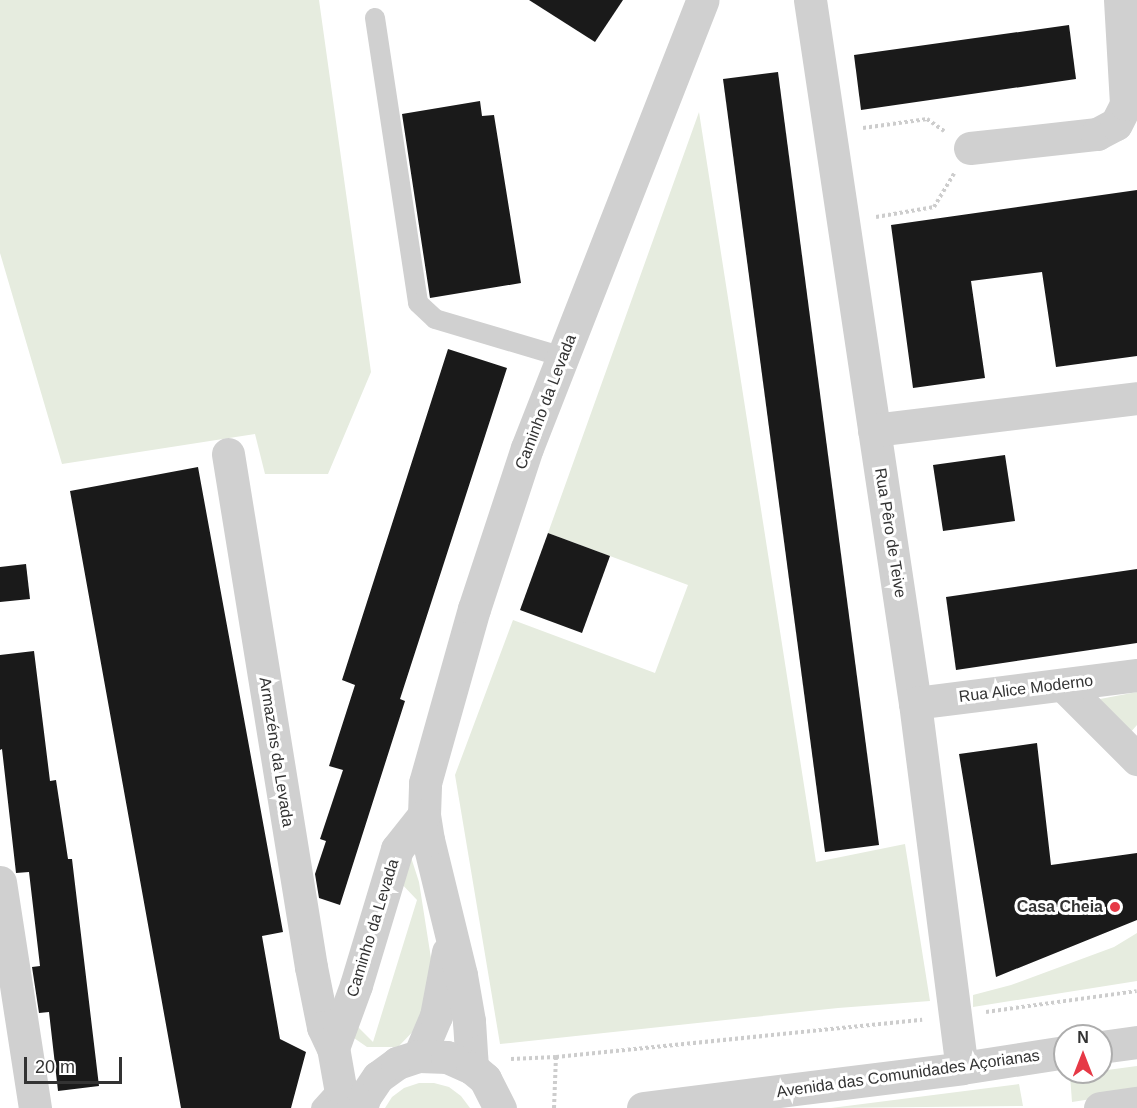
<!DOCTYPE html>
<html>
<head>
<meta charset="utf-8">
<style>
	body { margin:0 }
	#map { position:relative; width:1137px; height:1108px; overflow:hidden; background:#fff; font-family:Helvetica,sans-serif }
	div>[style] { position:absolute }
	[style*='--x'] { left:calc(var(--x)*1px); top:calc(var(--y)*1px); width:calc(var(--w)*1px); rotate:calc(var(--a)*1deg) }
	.green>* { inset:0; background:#e6ecdf }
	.building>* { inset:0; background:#1a1a1a }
	.path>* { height:4px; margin-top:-2px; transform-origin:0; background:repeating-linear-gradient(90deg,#cdcdcd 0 3px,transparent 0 6px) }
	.service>* { height:20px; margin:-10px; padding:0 10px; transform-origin:10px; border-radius:10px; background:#d0d0d0 }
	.minor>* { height:33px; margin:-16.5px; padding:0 16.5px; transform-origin:16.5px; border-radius:16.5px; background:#d0d0d0 }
	.tertiary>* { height:33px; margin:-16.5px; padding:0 16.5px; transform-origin:16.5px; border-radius:16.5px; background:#d0d0d0 }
	.dots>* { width:16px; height:16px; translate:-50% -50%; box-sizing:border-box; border:3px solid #fff; border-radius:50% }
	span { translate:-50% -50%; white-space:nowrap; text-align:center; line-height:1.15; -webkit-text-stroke:6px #fff; paint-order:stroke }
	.street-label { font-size:16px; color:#333 }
	.poi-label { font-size:16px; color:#333; font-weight:700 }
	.right { translate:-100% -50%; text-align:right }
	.north { position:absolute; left:1053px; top:1024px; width:60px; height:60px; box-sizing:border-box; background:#fff; border:2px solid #adadad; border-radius:50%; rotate:0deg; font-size:16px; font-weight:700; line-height:24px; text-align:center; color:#333 }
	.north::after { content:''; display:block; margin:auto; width:21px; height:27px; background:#e63946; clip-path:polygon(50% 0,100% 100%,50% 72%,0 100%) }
	.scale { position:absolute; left:24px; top:1057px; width:98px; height:27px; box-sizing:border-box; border:3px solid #333; border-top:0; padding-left:8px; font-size:18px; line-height:21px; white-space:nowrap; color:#333; -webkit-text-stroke:4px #fff; paint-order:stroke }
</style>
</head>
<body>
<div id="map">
	<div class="green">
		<div style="clip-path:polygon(0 0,319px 0,371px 372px,328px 474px,265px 474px,255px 434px,62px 464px,0 253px)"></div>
		<div style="clip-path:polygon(699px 112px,816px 862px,905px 844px,930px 1001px,838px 1008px,500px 1044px,455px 775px,513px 620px,655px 673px,688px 585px,548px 533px)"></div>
		<div style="clip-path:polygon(1137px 692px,1137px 725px,1129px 734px,1100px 699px)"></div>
		<div style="clip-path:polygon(409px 851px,419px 882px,433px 971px,423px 1021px,398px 1047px,367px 1047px,354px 1038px,356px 1025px,373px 1042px,417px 900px,398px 880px)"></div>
		<div style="clip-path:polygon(1137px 933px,1137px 981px,973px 1007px,973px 995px,1011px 985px,1114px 947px)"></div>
		<div style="clip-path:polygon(1137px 1066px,1137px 1092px,1072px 1102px,1070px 1075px)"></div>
		<div style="clip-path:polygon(419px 1083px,434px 1083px,449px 1087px,461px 1096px,470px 1108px,385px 1108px,392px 1097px,404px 1088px)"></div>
		<div style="clip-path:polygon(1019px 1084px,1023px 1106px,831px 1108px)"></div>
	</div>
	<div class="building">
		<div style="clip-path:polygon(529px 0,623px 0,595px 42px)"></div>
		<div style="clip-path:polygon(1069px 25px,1076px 79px,861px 110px,854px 55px)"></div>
		<div style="clip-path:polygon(778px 72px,879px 845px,825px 852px,723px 79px)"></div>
		<div style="clip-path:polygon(480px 101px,482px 116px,494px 115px,521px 283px,430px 298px,402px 114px)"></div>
		<div style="clip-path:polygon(1137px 190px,1137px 356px,1056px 367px,1042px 272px,971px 281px,985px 378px,913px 388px,891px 225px)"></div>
		<div style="clip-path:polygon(448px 349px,507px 368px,400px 699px,405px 701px,340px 905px,319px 898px,315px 874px,326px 841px,320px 839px,343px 770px,329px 766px,355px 685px,342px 680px)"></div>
		<div style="clip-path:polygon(1005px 455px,1015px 521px,943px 531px,933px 465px)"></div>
		<div style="clip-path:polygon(198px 467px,283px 932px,262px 936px,280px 1039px,306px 1052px,291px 1108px,181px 1108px,70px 491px)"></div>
		<div style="clip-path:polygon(548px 533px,610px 556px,582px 633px,520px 610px)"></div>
		<div style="clip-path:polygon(26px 564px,30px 599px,0 602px,0 567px)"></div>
		<div style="clip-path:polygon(1137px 569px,1137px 643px,956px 670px,946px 597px)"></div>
		<div style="clip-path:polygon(34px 651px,50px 781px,56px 780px,68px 859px,72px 859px,99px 1086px,58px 1091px,49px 1012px,39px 1013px,32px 967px,40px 966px,29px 872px,16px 873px,2px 749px,0 750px,0 655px)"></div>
		<div style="clip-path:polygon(1037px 743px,1051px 865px,1137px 853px,1137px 920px,996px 977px,959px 754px)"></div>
	</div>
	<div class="path">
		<div style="--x:863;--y:128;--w:65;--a:-8"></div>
		<div style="--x:927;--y:119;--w:21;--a:35"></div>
		<div style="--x:876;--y:217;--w:59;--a:-9.8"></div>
		<div style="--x:934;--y:207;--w:39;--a:-59"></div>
		<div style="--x:986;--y:1012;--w:152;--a:-7.9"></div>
		<div style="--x:511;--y:1059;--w:45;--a:-2.5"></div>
		<div style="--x:554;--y:1108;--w:51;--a:-87.8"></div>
		<div style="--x:556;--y:1057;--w:368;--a:-5.8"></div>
	</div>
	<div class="service">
		<div style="--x:375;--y:18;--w:288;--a:81.4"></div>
		<div style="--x:418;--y:303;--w:23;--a:43"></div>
		<div style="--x:435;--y:319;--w:134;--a:16.5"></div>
		<div style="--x:321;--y:1108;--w:28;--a:-48"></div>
	</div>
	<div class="minor">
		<div style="--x:810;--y:0;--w:711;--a:81.51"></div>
		<div style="--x:915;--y:703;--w:368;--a:82.7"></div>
		<div style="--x:970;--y:148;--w:128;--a:-6.3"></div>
		<div style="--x:1097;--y:134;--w:21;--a:-28"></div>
		<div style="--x:1116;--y:124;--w:22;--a:-63"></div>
		<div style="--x:1126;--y:104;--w:104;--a:-93.3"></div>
		<div style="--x:874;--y:430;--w:265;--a:-6.9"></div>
		<div style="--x:228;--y:454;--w:520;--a:80.81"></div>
		<div style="--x:311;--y:967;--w:61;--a:78.7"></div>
		<div style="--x:323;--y:1027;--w:23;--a:65"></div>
		<div style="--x:1063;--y:685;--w:105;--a:45"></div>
		<div style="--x:915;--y:703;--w:224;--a:-7.2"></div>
		<div style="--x:0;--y:882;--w:229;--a:81.2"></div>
	</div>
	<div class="tertiary">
		<div style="--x:1101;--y:1047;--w:36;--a:-8"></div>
		<div style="--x:419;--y:1056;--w:43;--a:-67"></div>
		<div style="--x:436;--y:1016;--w:65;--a:-79.4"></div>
		<div style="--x:472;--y:1068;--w:47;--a:-93.7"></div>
		<div style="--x:469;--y:1021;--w:47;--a:-99.9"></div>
		<div style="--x:461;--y:975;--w:139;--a:-103.7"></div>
		<div style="--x:428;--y:840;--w:25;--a:-99"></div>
		<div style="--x:424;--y:815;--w:32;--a:-88"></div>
		<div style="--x:425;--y:783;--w:181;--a:-74.3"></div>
		<div style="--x:474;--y:609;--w:169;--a:-71.8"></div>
		<div style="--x:527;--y:448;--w:481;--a:-68.6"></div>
		<div style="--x:349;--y:1108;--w:23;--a:-113"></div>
		<div style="--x:340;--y:1087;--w:40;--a:-100"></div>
		<div style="--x:333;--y:1048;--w:67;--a:-69.9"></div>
		<div style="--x:356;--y:985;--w:142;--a:-73.2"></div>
		<div style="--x:397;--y:849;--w:43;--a:-51.5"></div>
		<div style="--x:361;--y:1108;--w:13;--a:-72"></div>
		<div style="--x:365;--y:1096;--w:23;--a:-56"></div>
		<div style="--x:378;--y:1077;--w:24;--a:-36"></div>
		<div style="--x:397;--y:1063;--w:23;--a:-18"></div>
		<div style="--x:419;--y:1056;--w:28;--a:2"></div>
		<div style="--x:447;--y:1057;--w:27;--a:24"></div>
		<div style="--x:472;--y:1068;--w:17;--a:40"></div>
		<div style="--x:485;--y:1079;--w:33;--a:63"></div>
		<div style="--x:643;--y:1108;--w:321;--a:-7.1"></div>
		<div style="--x:962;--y:1068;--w:104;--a:-8.8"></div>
		<div style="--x:1100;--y:1108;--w:37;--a:-8"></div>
	</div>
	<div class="dots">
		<div style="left:1115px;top:907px;background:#e63946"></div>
	</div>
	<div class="street-label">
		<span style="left:546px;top:402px;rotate:-69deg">Caminho da Levada</span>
		<span style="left:890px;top:533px;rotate:81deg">Rua Pêro de Teive</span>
		<span style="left:1026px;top:689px;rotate:-7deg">Rua Alice Moderno</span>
		<span style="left:276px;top:752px;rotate:81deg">Armazéns da Levada</span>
		<span style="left:373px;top:928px;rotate:-73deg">Caminho da Levada</span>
		<span style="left:908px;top:1074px;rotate:-8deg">Avenida das Comunidades Açorianas</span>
	</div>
	<div class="poi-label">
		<span class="right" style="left:1103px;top:907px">Casa Cheia</span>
	</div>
	<div class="north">N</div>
	<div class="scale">20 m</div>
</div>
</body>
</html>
